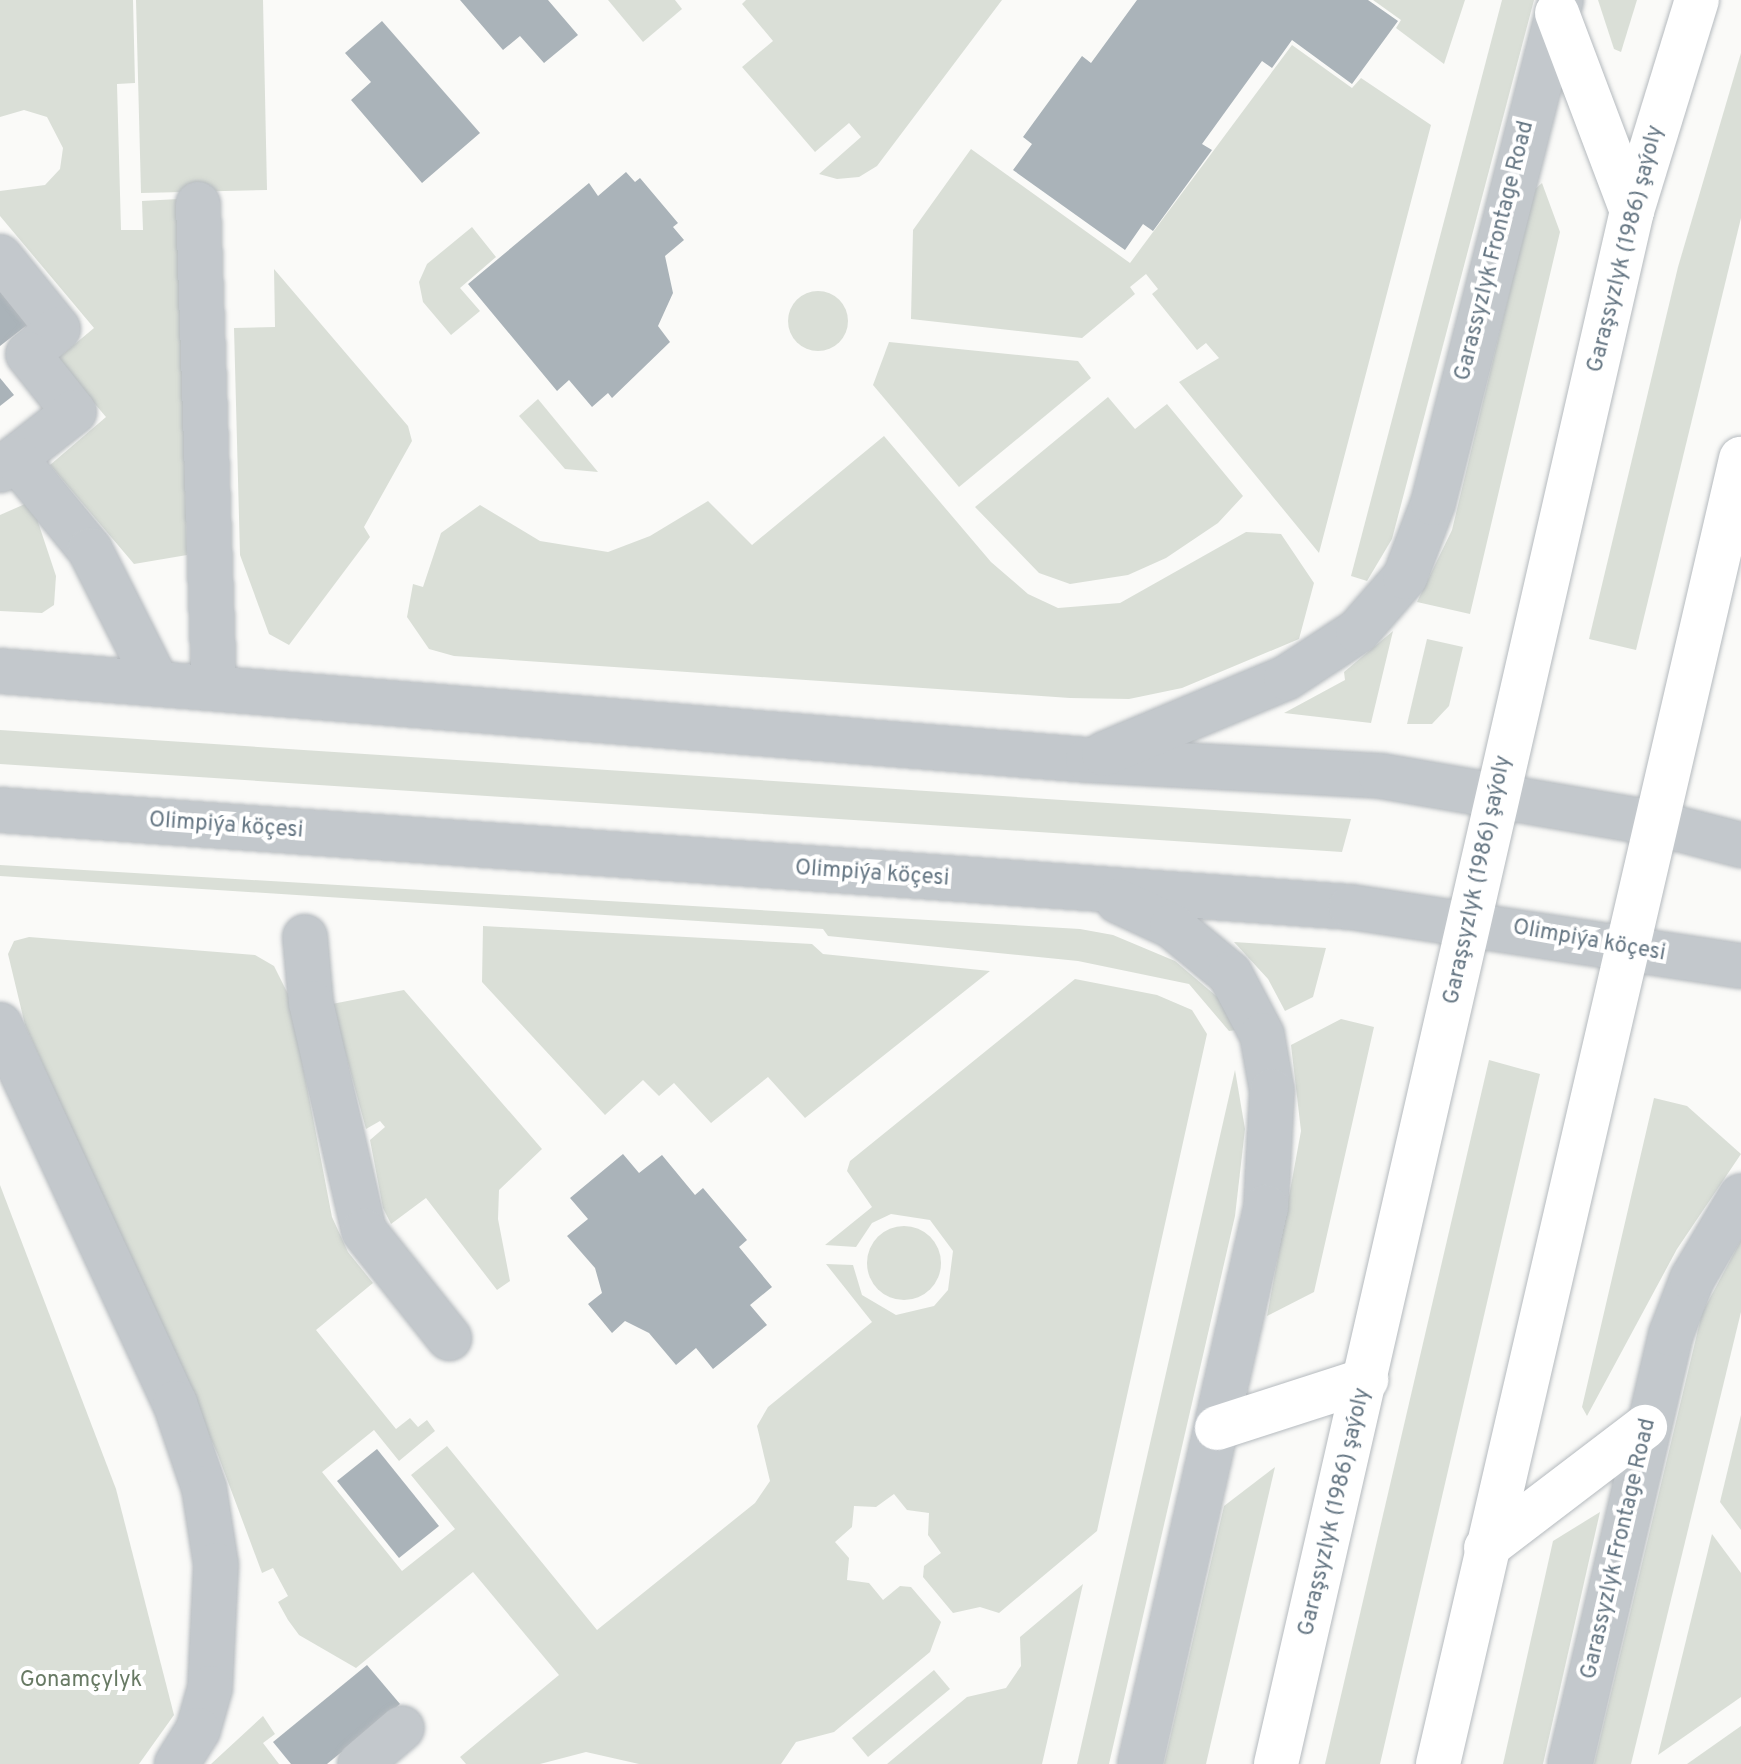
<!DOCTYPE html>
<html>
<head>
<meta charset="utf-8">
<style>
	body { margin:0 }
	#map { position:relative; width:1741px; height:1764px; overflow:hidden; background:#fafaf8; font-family:Overpass,sans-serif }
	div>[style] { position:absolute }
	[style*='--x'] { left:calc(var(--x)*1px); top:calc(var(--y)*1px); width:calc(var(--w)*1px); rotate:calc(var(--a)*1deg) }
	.green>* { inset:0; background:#dadfd7 }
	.round { border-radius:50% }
	.building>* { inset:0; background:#aab3b9 }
	.roads { filter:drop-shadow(0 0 2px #b5babe) drop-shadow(0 0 2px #b5babe) }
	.minor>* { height:44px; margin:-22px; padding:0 22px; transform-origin:22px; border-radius:22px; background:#c3c8cc }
	.major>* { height:44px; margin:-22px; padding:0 22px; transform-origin:22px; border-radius:22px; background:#fff }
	span { translate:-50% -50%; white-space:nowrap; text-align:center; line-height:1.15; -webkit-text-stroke:8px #fff; paint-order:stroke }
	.street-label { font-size:22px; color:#657683 }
	.park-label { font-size:22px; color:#687a64 }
</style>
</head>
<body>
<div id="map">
	<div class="green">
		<div style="clip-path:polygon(0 0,133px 0,135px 83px,117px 84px,121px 230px,143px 230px,142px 201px,178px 199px,187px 555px,134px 564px,50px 465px,106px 417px,57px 359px,94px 328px,0 216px,0 191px,45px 185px,60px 169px,63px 148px,47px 117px,24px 110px,0 117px)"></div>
		<div style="clip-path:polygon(136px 0,263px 0,267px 190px,141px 193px)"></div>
		<div style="clip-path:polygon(608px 0,675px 0,682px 9px,643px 42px)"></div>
		<div style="clip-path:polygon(746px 0,1002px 0,877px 166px,859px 177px,837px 179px,819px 174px,861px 137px,849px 123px,815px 152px,742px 67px,773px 41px,742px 4px)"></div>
		<div style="clip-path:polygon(1373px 0,1465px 0,1444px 64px,1396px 28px,1401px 20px)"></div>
		<div style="clip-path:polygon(1502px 0,1534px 0,1392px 539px,1367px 581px,1351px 576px)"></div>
		<div style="clip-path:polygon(1598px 0,1637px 0,1621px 52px,1614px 49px)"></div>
		<div style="clip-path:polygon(1292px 45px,1352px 88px,1361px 78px,1431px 125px,1319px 553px,1179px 382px,1219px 358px,1206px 343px,1197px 350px,1152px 294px,1158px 289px,1146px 274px,1130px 287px,1135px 294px,1082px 338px,911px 319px,913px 230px,971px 149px,1130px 263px)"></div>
		<div style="clip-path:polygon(1741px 53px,1741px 218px,1636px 650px,1589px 639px,1678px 267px)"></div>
		<div style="clip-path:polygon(1542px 183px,1560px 232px,1470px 614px,1417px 602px,1452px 530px,1534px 190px)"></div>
		<div style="clip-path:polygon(472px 227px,496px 257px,460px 288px,480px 311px,451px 335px,423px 302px,419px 282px,427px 264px)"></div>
		<div style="clip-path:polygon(274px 269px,408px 426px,412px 441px,364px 527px,370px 537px,289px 645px,269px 634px,240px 555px,234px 328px,275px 327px)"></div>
		<div class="round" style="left:788px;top:291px;width:60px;height:60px"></div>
		<div style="clip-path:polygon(889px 342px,1078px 361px,1091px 378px,959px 487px,873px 385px)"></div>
		<div style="clip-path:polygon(1108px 397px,1135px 429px,1167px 404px,1243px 496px,1218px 523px,1166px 558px,1128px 575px,1070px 584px,1039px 573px,975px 507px)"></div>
		<div style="clip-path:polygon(538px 399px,598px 472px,565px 469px,519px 416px)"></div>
		<div style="clip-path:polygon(884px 436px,991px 562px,1028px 594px,1058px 608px,1120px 603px,1246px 532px,1281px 534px,1314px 583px,1299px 639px,1182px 688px,1129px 699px,1070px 698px,454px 656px,429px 649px,407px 617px,413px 584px,423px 587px,441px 533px,480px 505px,540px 541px,608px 552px,650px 536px,708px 501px,752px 545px)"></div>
		<div style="clip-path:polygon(25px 504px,35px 513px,56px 576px,54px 605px,42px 613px,0 611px,0 515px)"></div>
		<div style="clip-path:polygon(1393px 631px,1371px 723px,1284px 713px,1345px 680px,1344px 672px)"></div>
		<div style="clip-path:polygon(1427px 639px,1463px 647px,1449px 706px,1432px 724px,1407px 724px)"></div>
		<div style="clip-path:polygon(0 730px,1351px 819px,1342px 852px,0 764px)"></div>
		<div style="clip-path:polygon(0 865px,1080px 929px,1113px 935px,1175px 961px,1221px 1000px,1236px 1030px,1229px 1031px,1189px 984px,1078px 961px,828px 936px,823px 929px,0 876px)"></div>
		<div style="clip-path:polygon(483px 926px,812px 944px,823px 954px,990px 971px,805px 1118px,768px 1077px,711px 1123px,674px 1083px,659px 1096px,643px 1080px,605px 1115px,482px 982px)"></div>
		<div style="clip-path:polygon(29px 937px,255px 955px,274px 966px,290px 998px,332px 1217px,348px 1252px,373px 1283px,316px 1330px,396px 1429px,410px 1418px,418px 1427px,427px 1420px,435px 1431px,399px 1461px,374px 1430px,322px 1472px,402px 1571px,455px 1529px,411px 1475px,447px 1446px,597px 1630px,755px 1503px,770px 1481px,757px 1426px,768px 1407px,872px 1322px,826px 1264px,853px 1265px,862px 1295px,896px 1315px,934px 1306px,948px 1290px,953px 1251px,930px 1220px,891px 1214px,872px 1223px,856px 1247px,825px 1245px,872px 1207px,847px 1171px,850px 1161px,1075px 979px,1157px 995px,1192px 1010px,1207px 1034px,1097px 1531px,999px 1613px,980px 1607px,953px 1613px,923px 1577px,924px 1566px,941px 1553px,928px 1535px,929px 1513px,907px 1510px,894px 1494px,876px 1507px,854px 1506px,852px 1527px,835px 1542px,849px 1558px,847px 1580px,869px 1583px,883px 1600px,900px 1586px,911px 1587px,941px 1622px,930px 1652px,834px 1732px,796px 1742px,781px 1764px,639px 1764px,586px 1752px,540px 1764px,466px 1764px,460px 1757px,559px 1675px,473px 1572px,356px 1668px,299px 1635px,288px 1620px,278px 1602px,288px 1596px,273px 1568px,262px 1573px,218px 1455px,25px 1025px,8px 954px,14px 941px)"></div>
		<div style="clip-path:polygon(1234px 942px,1326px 948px,1313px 997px,1285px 1011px,1268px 979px)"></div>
		<div style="clip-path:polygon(404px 990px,542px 1149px,499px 1190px,498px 1219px,510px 1281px,497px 1290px,426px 1198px,391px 1224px,383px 1208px,370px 1140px,385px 1127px,380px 1121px,366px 1129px,332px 1004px)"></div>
		<div style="clip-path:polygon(1341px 1019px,1374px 1027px,1314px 1292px,1267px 1316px,1301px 1131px,1291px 1045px)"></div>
		<div style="clip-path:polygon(1489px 1060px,1540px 1074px,1380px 1764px,1325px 1764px)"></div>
		<div style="clip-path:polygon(1235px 1070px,1245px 1129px,1235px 1216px,1109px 1764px,1077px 1764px)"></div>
		<div style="clip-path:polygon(1654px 1098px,1687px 1106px,1741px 1154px,1677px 1249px,1587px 1416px,1582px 1407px)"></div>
		<div style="clip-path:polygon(0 1185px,116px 1489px,174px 1715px,139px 1764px,0 1764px)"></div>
		<div class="round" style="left:867px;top:1226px;width:74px;height:74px"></div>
		<div style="clip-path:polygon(1741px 1240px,1741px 1312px,1631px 1764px,1594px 1764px,1702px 1313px)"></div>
		<div style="clip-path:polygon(1741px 1415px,1741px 1530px,1720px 1502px)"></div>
		<div style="clip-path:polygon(1275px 1467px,1206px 1764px,1164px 1764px,1224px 1506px)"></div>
		<div style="clip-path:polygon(1600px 1512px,1543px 1764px,1503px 1764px,1553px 1541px)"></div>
		<div style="clip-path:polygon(1712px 1534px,1741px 1573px,1741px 1697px,1658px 1755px)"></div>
		<div style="clip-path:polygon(1083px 1584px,1042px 1764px,887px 1764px,967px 1697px,1006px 1688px,1021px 1666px,1020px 1637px)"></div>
		<div style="clip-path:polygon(934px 1670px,950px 1689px,868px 1757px,852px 1738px)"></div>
		<div style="clip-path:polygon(263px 1716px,275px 1734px,263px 1743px,279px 1764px,211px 1764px)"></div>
		<div style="clip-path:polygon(1741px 1726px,1741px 1764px,1687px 1764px)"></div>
	</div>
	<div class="building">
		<div style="clip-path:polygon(460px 0,548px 0,578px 35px,544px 63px,520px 36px,503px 50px)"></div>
		<div style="clip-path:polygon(1137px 0,1368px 0,1398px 21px,1352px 84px,1292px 40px,1272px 68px,1262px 61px,1202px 144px,1212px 150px,1153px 231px,1143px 224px,1125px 250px,1013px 170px,1032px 144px,1023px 137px,1082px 56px,1091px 63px)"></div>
		<div style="clip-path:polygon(382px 21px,480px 133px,422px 183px,351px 100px,371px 82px,345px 53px)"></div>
		<div style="clip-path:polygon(626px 172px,635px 182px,640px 178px,678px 223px,673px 227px,684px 240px,665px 256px,673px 293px,658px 326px,670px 342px,612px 398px,608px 393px,592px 407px,569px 380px,557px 391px,468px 284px,589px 183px,598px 196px)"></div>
		<div style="clip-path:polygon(0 291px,27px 325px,0 346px)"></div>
		<div style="clip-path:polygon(0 378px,14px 395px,0 406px)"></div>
		<div style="clip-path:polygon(623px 1154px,639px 1173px,662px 1155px,695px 1195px,703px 1188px,747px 1240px,739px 1247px,772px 1287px,750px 1305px,767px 1325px,713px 1369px,696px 1348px,676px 1365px,649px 1333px,625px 1321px,612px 1333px,588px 1304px,602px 1293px,595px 1268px,567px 1236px,588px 1219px,570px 1198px)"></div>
		<div style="clip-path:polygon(377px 1449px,439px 1526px,399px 1558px,337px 1481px)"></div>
		<div style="clip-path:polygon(367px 1665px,400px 1704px,327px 1764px,291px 1764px,273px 1742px)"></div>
	</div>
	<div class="roads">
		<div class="minor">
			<div style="--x:198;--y:204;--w:483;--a:88.1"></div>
			<div style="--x:0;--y:257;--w:92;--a:51.1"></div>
			<div style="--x:58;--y:329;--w:39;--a:140"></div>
			<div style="--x:28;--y:354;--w:74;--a:51.6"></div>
			<div style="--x:74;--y:412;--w:94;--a:141.9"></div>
			<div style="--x:15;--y:458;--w:119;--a:50.8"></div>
			<div style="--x:90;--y:550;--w:147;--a:63.3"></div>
			<div style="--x:0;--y:671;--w:1092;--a:4.68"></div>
			<div style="--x:1088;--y:760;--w:293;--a:3.1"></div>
			<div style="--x:1381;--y:776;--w:282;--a:9.8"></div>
			<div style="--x:1659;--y:824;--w:85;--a:14.4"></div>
			<div style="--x:1104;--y:754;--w:197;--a:-22.7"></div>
			<div style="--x:1286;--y:678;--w:86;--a:-33.1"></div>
			<div style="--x:1358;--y:631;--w:72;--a:-49"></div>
			<div style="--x:1405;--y:577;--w:79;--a:-69.3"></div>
			<div style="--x:1433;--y:503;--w:519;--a:-75.72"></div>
			<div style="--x:0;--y:810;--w:1354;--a:4.11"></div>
			<div style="--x:1351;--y:907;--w:394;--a:8.6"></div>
			<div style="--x:1118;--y:901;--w:60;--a:24.8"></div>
			<div style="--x:1172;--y:926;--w:75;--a:39.6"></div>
			<div style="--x:1230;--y:974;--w:69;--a:62.3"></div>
			<div style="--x:1262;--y:1035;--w:57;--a:79.9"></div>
			<div style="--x:1272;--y:1091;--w:116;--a:93"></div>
			<div style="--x:1266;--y:1207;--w:571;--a:102.75"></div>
			<div style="--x:305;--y:937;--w:66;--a:84.8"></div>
			<div style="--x:311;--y:1003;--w:234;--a:76.9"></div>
			<div style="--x:364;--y:1231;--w:137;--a:51.5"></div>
			<div style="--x:0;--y:1025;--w:417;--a:65.2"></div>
			<div style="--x:175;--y:1403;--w:90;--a:71.2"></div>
			<div style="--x:204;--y:1488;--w:78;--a:81.1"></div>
			<div style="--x:216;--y:1565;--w:123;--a:92.8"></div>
			<div style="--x:210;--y:1688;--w:44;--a:105.9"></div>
			<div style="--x:198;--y:1730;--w:40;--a:122"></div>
			<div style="--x:360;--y:1764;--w:55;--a:-40.6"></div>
			<div style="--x:1570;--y:1764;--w:442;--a:-76.8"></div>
			<div style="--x:1671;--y:1334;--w:59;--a:-69.1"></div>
			<div style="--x:1692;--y:1279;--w:96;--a:-59.4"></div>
		</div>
		<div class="major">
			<div style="--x:1557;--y:13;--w:212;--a:69.3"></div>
			<div style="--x:1217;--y:1428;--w:157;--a:-17.9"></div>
			<div style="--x:1486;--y:1548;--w:200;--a:-37.3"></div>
			<div style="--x:1276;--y:1764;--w:1593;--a:-77.09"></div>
			<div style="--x:1632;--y:211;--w:221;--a:-72.9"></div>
			<div style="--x:1438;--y:1764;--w:1340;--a:-76.93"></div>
		</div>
	</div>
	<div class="street-label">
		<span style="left:1626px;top:249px;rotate:-76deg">Garaşsyzlyk (1986) şaýoly</span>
		<span style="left:1495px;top:251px;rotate:-76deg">Garassyzlyk Frontage Road</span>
		<span style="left:226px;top:826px;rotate:4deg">Olimpiýa köçesi</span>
		<span style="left:872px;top:874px;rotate:4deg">Olimpiýa köçesi</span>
		<span style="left:1478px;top:880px;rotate:-78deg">Garaşsyzlyk (1986) şaýoly</span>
		<span style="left:1589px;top:941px;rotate:10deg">Olimpiýa köçesi</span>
		<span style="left:1335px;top:1512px;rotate:-77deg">Garaşsyzlyk (1986) şaýoly</span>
		<span style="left:1619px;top:1549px;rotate:-77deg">Garassyzlyk Frontage Road</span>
	</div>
	<div class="park-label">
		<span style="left:81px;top:1681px">Gonamçylyk</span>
	</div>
</div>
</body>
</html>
